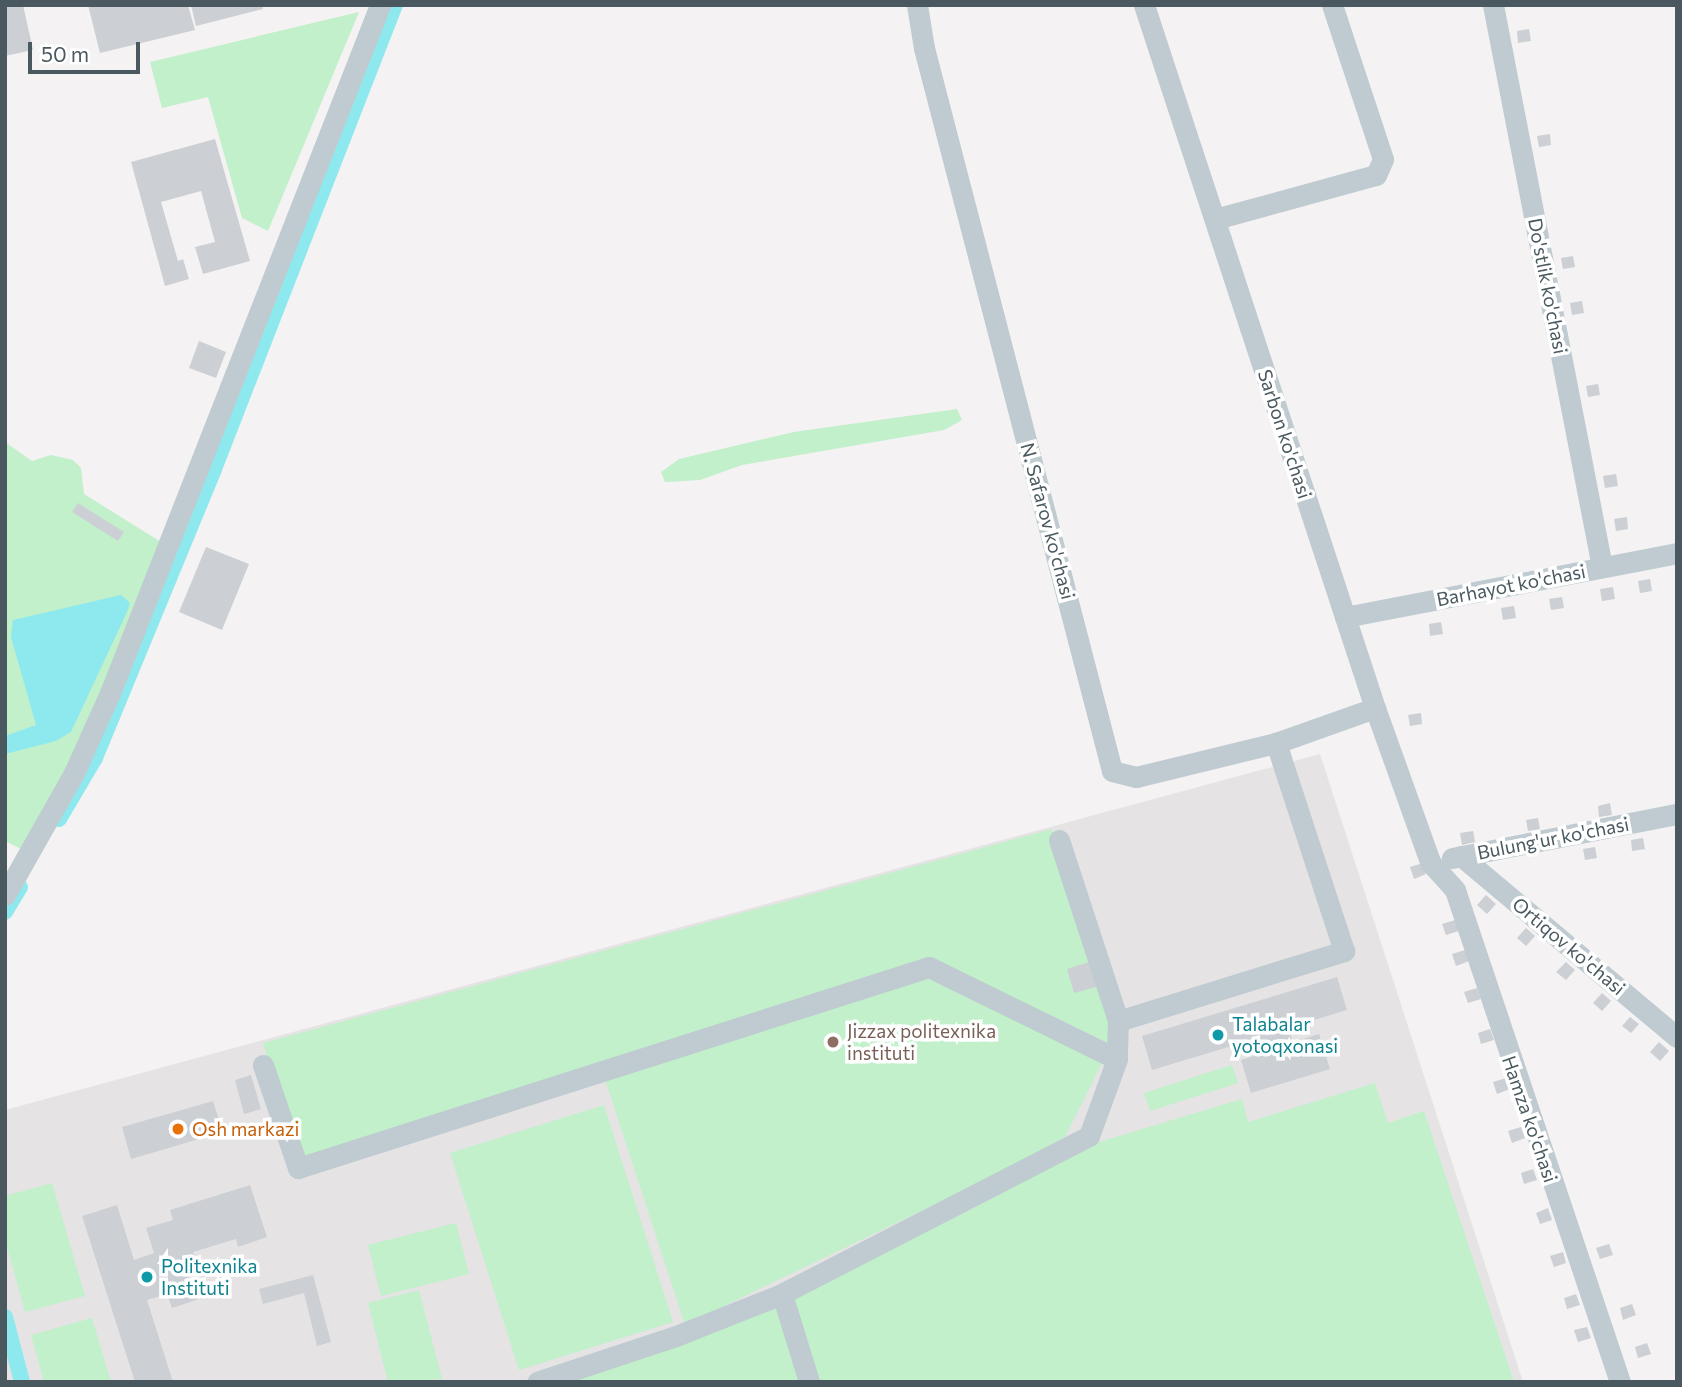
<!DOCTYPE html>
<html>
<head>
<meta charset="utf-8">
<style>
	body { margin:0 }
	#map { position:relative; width:1682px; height:1387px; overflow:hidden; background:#f4f2f2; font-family:Commissioner,sans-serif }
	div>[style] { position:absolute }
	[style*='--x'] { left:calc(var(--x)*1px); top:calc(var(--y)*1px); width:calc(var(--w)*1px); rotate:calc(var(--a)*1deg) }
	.education>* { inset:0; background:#e5e3e4 }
	.green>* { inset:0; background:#c1f0cb }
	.water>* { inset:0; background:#8ee9ee }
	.canal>* { height:16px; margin:-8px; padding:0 8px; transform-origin:8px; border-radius:8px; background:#8ee9ee }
	.building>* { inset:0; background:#ccd0d4 }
	.minor>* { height:21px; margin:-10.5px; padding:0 10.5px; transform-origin:10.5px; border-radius:10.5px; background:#bfcbd0 }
	.dots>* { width:19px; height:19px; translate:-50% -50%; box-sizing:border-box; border:4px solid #fff; border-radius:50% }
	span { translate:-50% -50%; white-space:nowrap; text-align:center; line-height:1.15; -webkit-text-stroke:7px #fff; paint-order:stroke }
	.street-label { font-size:19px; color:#49595f }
	.culture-label { font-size:19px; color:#0d838f }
	.left { translate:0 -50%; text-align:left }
	.education-label { font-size:19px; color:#785e54 }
	.food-label { font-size:19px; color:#c56008 }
	.frame { position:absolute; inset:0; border:7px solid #49595f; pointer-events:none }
	.scale { position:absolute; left:28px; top:42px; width:112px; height:32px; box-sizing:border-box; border:4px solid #49595f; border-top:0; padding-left:9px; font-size:21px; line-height:24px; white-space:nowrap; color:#49595f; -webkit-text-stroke:5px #fff; paint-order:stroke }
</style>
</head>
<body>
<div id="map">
	<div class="education">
		<div style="clip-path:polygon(1320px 754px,1523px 1382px,5px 1382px,5px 1110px)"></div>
	</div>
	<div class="green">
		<div style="clip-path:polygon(359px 12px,268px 231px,242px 218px,208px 97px,162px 108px,150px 62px)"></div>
		<div style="clip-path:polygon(957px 409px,962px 420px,944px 430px,742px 465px,700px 480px,665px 482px,661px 472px,679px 459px,794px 432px)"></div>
		<div style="clip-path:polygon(5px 442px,32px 461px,51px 455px,73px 460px,81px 468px,84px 494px,161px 542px,98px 712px,23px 850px,5px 841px)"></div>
		<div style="clip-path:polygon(1052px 829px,1113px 1032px,1110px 1044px,930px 961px,298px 1160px,263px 1043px)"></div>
		<div style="clip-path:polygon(929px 972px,1104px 1059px,1062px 1143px,685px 1325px,604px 1076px)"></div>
		<div style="clip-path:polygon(1232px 1065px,1238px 1083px,1150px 1111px,1144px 1093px)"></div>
		<div style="clip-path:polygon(1375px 1083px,1388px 1123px,1424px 1111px,1514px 1382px,817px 1382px,791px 1297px,1096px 1143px,1242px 1099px,1248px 1122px)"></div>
		<div style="clip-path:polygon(604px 1105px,673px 1322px,519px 1370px,450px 1153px)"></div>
		<div style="clip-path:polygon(52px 1183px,85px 1296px,25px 1312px,5px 1240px,5px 1196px)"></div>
		<div style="clip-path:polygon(456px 1223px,469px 1274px,381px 1296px,368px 1245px)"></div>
		<div style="clip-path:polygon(419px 1290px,442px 1379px,388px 1382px,368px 1303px)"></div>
		<div style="clip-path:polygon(776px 1299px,804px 1382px,556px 1382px)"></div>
		<div style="clip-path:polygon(92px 1318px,111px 1382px,44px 1382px,31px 1335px)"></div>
	</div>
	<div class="water">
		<div style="clip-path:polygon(121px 595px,130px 603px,127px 612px,71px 732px,56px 741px,5px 754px,5px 736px,36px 725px,11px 637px,13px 620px)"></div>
	</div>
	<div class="canal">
		<div style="--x:59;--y:819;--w:71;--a:-59.5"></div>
		<div style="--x:95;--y:758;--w:313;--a:-67.6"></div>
		<div style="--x:214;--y:469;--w:498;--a:-68.7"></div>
		<div style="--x:5;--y:912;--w:29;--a:-59"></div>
		<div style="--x:5;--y:1317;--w:67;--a:75.3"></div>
	</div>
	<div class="building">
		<div style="clip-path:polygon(5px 5px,23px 5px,33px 50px,5px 56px)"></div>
		<div style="clip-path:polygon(88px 5px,188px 5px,195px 30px,100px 53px)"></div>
		<div style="clip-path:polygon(191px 5px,262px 5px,263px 9px,196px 26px)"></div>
		<div style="clip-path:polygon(1529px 29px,1531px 41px,1518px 43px,1517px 31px)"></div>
		<div style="clip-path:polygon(1550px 134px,1551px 145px,1539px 147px,1537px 136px)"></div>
		<div style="clip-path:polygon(215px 139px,250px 261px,203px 274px,195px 247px,215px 242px,201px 191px,161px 202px,178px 261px,183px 259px,189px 279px,165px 286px,131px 162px)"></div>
		<div style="clip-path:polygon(1573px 256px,1575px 267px,1563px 269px,1561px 258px)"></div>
		<div style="clip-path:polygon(1582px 301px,1584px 313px,1572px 315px,1570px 303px)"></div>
		<div style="clip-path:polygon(199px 341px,226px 352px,216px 378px,189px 368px)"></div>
		<div style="clip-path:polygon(1598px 384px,1600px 395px,1588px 397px,1586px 386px)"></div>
		<div style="clip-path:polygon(1616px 474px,1618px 486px,1605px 488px,1603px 476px)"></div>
		<div style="clip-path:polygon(78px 503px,124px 532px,118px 541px,72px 512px)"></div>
		<div style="clip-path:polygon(1627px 517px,1628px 529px,1616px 531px,1614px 519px)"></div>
		<div style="clip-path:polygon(206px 547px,249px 564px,222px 630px,179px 612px)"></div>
		<div style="clip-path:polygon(1650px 579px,1652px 591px,1640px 593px,1638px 581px)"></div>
		<div style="clip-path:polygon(1613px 587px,1615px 599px,1602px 601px,1600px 589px)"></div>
		<div style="clip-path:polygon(1562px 597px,1564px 608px,1551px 610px,1549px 599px)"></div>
		<div style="clip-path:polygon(1514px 606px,1516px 618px,1503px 620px,1501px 608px)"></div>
		<div style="clip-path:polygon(1441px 622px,1443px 634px,1430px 636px,1429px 624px)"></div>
		<div style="clip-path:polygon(1421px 713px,1422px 724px,1410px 726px,1408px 715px)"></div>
		<div style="clip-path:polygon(1610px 803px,1612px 815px,1599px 817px,1598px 806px)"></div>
		<div style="clip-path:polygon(1538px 818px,1540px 829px,1528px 831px,1526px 820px)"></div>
		<div style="clip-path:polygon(1473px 831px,1475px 842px,1462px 845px,1460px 833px)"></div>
		<div style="clip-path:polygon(1643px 838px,1645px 849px,1632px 851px,1631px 840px)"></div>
		<div style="clip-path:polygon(1595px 847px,1597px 858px,1585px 860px,1583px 849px)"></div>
		<div style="clip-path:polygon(1423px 863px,1426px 874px,1414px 879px,1410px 867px)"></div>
		<div style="clip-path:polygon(1486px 895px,1496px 904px,1487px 914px,1477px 905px)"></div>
		<div style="clip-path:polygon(1455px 920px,1459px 931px,1446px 935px,1442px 924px)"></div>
		<div style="clip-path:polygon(1526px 928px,1535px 936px,1526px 946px,1517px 938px)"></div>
		<div style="clip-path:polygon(1465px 950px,1469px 961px,1456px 966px,1452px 954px)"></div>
		<div style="clip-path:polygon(1092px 961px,1100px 986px,1074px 993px,1067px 969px)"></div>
		<div style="clip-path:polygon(1566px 962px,1575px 970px,1566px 980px,1556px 972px)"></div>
		<div style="clip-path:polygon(1337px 977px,1347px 1010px,1288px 1028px,1293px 1042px,1319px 1034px,1330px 1069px,1251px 1093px,1241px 1060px,1260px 1054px,1255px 1039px,1152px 1070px,1142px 1036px)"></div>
		<div style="clip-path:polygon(1477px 988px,1481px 999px,1468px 1003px,1464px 992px)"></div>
		<div style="clip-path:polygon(1602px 993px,1611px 1001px,1602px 1011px,1593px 1003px)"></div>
		<div style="clip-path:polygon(1630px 1017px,1639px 1024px,1631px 1033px,1622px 1026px)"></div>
		<div style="clip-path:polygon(1490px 1029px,1494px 1040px,1481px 1044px,1478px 1033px)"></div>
		<div style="clip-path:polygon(1659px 1042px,1669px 1051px,1660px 1061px,1650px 1052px)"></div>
		<div style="clip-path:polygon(251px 1075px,261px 1109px,244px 1114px,235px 1080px)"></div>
		<div style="clip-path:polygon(1506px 1078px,1510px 1089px,1497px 1094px,1493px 1082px)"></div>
		<div style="clip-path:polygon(213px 1101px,223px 1132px,131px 1159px,122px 1127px)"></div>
		<div style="clip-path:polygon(1521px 1127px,1525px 1138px,1512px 1143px,1508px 1131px)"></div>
		<div style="clip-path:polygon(1533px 1169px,1537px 1180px,1524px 1184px,1521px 1173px)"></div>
		<div style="clip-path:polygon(250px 1185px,267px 1237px,238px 1247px,236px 1239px,193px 1252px,195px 1258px,187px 1261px,199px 1299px,172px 1308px,167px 1294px,147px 1300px,173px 1382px,135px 1382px,82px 1216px,117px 1205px,134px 1260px,154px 1253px,146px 1228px,173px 1220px,170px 1210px)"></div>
		<div style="clip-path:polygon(1548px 1208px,1552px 1220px,1540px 1224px,1536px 1213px)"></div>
		<div style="clip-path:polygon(1609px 1244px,1613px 1255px,1600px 1259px,1596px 1248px)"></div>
		<div style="clip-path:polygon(1563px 1252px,1566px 1263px,1554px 1267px,1550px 1256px)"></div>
		<div style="clip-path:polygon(313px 1275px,331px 1342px,317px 1346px,304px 1293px,263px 1304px,259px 1289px)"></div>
		<div style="clip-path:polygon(1576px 1294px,1580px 1305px,1567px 1309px,1564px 1298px)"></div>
		<div style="clip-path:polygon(1632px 1304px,1636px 1315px,1623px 1320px,1620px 1308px)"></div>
		<div style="clip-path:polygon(1587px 1327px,1591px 1338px,1578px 1342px,1574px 1330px)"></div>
		<div style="clip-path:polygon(1647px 1343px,1651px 1354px,1638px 1358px,1635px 1347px)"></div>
	</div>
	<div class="minor">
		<div style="--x:917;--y:5;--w:44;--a:80.8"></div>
		<div style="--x:924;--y:48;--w:747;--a:75.42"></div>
		<div style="--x:1112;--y:771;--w:25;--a:14"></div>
		<div style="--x:1136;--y:777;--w:144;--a:-13.7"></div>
		<div style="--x:1276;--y:743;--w:105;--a:-19.5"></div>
		<div style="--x:1144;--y:5;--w:740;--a:71.81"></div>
		<div style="--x:1375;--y:708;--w:164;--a:70.3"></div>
		<div style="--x:1430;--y:862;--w:38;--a:48"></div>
		<div style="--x:1455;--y:890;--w:519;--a:71.46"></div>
		<div style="--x:1493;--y:5;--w:572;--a:79.02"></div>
		<div style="--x:1215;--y:219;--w:167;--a:-15.3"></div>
		<div style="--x:1376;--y:175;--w:17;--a:-66"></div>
		<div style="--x:1383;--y:159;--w:162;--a:-108.3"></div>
		<div style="--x:1345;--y:617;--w:338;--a:-10.9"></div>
		<div style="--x:1059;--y:840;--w:190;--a:71.9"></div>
		<div style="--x:1118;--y:1021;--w:38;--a:92"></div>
		<div style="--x:1461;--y:856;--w:282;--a:40"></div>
		<div style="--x:1452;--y:858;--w:229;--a:-11.1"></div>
		<div style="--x:5;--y:895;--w:140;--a:-60.5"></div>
		<div style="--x:74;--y:773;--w:88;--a:-65.8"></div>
		<div style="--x:110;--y:693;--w:739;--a:-68.57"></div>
		<div style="--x:1118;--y:1021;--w:237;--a:-17.2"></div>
		<div style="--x:1344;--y:951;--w:219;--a:-108.1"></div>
		<div style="--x:263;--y:1065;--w:109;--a:71.2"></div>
		<div style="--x:298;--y:1168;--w:662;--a:-17.67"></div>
		<div style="--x:929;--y:967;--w:209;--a:26.1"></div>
		<div style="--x:1117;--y:1059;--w:82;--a:110"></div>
		<div style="--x:1089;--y:1136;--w:345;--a:152.8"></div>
		<div style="--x:782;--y:1294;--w:114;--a:158.4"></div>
		<div style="--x:676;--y:1336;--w:146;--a:161.7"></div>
		<div style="--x:782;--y:1294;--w:92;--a:72.9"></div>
	</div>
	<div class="dots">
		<div style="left:1218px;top:1035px;background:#0f9aa8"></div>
		<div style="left:833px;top:1042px;background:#8d6e63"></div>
		<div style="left:178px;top:1129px;background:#e8710a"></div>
		<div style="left:147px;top:1277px;background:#0f9aa8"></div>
	</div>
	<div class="street-label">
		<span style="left:1548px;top:286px;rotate:79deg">Do'stlik ko'chasi</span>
		<span style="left:1285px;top:434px;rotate:72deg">Sarbon ko'chasi</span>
		<span style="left:1048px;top:521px;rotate:75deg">N. Safarov ko'chasi</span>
		<span style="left:1511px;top:585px;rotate:-11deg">Barhayot ko'chasi</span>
		<span style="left:1553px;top:838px;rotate:-11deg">Bulung'ur ko'chasi</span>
		<span style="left:1569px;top:946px;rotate:40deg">Ortiqov ko'chasi</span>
		<span style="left:1530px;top:1119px;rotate:71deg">Hamza ko'chasi</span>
	</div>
	<div class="culture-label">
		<span class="left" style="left:1232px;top:1035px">Talabalar<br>yotoqxonasi</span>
		<span class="left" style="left:161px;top:1277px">Politexnika<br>Instituti</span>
	</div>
	<div class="education-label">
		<span class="left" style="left:847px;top:1042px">Jizzax politexnika<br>instituti</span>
	</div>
	<div class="food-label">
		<span class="left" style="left:192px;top:1129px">Osh markazi</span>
	</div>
	<div class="frame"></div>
	<div class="scale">50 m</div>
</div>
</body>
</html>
